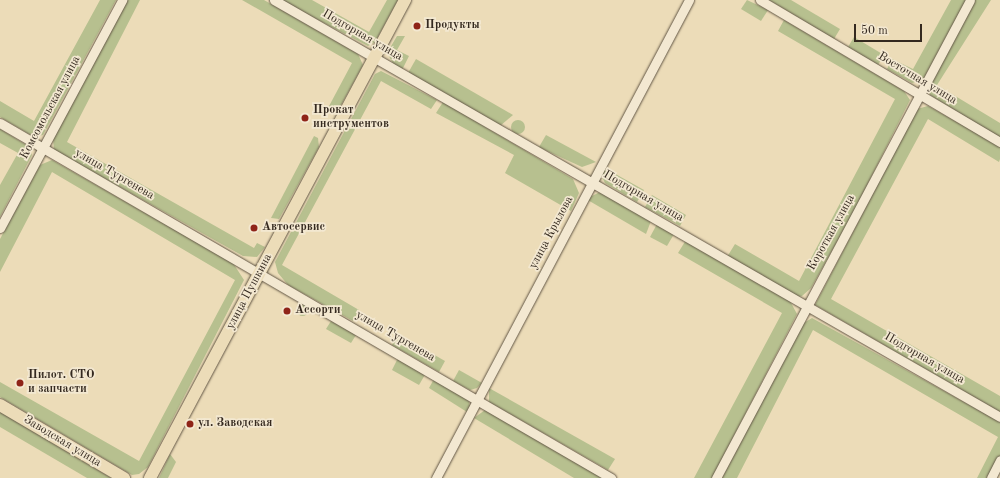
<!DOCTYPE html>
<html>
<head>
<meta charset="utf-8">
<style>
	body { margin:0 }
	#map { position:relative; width:1000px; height:478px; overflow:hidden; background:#ecdcb8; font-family:"Old Standard TT",serif }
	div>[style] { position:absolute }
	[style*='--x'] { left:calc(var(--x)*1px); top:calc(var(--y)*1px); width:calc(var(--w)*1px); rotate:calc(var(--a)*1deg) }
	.green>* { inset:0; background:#b7c08f }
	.round { border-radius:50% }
	.roads { filter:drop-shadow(0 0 1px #625645) drop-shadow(0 0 1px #625645) }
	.minor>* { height:9px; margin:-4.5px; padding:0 4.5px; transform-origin:4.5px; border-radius:4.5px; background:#f3e8d1 }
	.major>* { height:12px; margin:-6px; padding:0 6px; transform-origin:6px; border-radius:6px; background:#ecdcb8 }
	.dots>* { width:11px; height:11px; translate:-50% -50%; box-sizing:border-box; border:2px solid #f3e8d1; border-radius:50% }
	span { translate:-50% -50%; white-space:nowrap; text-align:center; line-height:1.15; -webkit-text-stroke:3.5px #f3e8d1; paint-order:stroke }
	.poi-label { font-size:12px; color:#34291f; font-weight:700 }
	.left { translate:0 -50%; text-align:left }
	.street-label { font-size:12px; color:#34291f }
	.scale { position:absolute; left:854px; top:24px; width:68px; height:18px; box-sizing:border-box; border:2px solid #34291f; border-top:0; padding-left:5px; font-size:12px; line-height:14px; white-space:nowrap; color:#34291f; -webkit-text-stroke:3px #f3e8d1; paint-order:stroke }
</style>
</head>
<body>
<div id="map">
	<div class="green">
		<div style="clip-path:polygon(100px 0,116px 0,43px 135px,34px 137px,0 117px,0 101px,34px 121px)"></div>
		<div style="clip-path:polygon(125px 0,140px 0,67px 142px,254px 248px,257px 243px,265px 247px,257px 257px,243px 256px,54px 150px,53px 138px)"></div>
		<div style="clip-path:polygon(242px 0,264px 0,358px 54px,363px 65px,340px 107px,335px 110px,328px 108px,352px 63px)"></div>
		<div style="clip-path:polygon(280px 0,312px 0,369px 32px,387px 0,398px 0,375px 42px,368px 46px)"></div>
		<div style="clip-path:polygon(747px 0,768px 10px,761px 21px,741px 9px)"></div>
		<div style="clip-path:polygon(769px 0,791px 0,840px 29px,834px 39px)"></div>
		<div style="clip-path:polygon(951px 0,966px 0,923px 80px,912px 83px,887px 69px,892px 59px,913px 69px)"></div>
		<div style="clip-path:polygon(973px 0,991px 0,937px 85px,1000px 123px,1000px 138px,930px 95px,927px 89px)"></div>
		<div style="clip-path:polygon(784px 20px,904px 91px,910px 100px,851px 217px,811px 288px,802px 296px,797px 297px,727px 257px,735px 244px,799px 281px,895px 99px,778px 31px)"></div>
		<div style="clip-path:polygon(397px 36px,405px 36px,397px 50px,409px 56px,402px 70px,394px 65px,387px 53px)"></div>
		<div style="clip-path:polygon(854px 37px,884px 55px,878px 65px,848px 47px)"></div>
		<div style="clip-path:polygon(416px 59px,513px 115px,500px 126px,408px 73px)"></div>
		<div style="clip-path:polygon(381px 71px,437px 100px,431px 109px,381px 81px,282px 265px,359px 310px,353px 321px,288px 285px,278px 273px,275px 262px,375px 74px)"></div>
		<div style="clip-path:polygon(443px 102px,573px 179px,579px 193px,571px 211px,505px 173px,514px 155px,436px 113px)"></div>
		<div style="clip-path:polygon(928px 106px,1000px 146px,1000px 159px,999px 162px,928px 119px,831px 299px,1000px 396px,1000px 412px,815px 305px,917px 109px)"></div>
		<div class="round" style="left:511px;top:120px;width:14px;height:14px"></div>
		<div style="clip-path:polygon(0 129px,28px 146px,32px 155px,0 217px,0 185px,18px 153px,0 143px)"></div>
		<div style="clip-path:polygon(546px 135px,596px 162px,582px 167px,547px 151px,539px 147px)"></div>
		<div style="clip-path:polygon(314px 136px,318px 138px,319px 147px,279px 219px,271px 218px)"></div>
		<div style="clip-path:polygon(52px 160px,233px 263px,244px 280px,148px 467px,139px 474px,132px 475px,0 397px,0 382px,139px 461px,235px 280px,52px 172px,0 272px,0 239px,40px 165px)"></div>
		<div style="clip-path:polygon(603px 167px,644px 190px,637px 202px,605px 183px,601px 175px)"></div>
		<div style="clip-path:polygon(600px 192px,651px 221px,646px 234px,586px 199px)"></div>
		<div style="clip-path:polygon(652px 195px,686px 215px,680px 226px,645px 207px)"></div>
		<div style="clip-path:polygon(657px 224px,674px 234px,667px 246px,650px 237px)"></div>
		<div style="clip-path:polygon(686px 240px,790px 301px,797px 314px,712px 478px,694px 478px,782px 313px,678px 253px)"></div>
		<div class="round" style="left:296.5px;top:304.5px;width:11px;height:11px"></div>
		<div style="clip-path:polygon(812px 318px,1000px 422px,1000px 456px,989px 478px,977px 478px,998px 437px,813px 330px,737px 478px,722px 478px,802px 324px)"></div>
		<div style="clip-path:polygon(331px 321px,356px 335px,351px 343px,326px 329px)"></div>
		<div style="clip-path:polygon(398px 334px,445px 361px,439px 372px,392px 345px)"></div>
		<div style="clip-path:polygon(398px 358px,426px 373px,419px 385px,392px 370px)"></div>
		<div style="clip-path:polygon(459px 370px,482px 383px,477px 388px,470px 390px,453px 381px)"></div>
		<div style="clip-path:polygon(434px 379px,468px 398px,470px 406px,467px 412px,429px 388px)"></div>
		<div style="clip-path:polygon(489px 388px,615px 459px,608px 470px,489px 402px)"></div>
		<div style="clip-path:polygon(485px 410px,491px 413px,604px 478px,574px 478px,474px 418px)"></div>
		<div style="clip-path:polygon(0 412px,111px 478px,87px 478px,0 427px)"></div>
		<div style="clip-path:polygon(170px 454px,176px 462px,168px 478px,159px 478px)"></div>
	</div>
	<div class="roads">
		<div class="minor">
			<div style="--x:274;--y:0;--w:837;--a:29.87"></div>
			<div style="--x:760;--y:0;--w:279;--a:30.6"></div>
			<div style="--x:0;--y:123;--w:707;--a:30.16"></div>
			<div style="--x:0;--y:228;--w:259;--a:-61.8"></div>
			<div style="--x:436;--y:478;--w:541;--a:-62.11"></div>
			<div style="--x:716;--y:478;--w:541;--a:-62.01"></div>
			<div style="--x:991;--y:478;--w:20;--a:-63"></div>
		</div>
		<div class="major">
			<div style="--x:0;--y:405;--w:144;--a:30.5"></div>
			<div style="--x:150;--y:478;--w:542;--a:-61.92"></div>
		</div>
	</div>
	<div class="dots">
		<div style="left:417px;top:26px;background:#8f2418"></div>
		<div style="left:305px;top:118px;background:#8f2418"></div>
		<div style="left:254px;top:228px;background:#8f2418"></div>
		<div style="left:287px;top:311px;background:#8f2418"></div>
		<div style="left:20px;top:383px;background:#8f2418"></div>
		<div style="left:190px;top:424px;background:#8f2418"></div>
	</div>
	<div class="poi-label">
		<span class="left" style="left:425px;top:26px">Продукты</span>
		<span class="left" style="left:313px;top:118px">Прокат<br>инструментов</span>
		<span class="left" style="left:262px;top:228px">Автосервис</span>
		<span class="left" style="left:295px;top:311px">Ассорти</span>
		<span class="left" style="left:28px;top:383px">Пилот. СТО<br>и запчасти</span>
		<span class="left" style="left:198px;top:424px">ул. Заводская</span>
	</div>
	<div class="street-label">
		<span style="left:362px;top:36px;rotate:30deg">Подгорная улица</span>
		<span style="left:917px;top:79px;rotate:31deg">Восточная улица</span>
		<span style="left:51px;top:108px;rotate:-62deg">Комсомольская улица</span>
		<span style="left:114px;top:175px;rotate:30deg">улица Тургенева</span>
		<span style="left:643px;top:197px;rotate:30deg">Подгорная улица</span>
		<span style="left:552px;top:233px;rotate:-62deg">улица Крылова</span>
		<span style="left:832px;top:233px;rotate:-61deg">Короткая улица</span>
		<span style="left:250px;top:292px;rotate:-62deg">улица Пушкина</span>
		<span style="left:395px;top:337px;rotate:30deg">улица Тургенева</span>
		<span style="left:924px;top:359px;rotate:30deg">Подгорная улица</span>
		<span style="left:62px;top:442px;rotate:31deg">Заводская улица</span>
	</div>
	<div class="scale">50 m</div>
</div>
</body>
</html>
